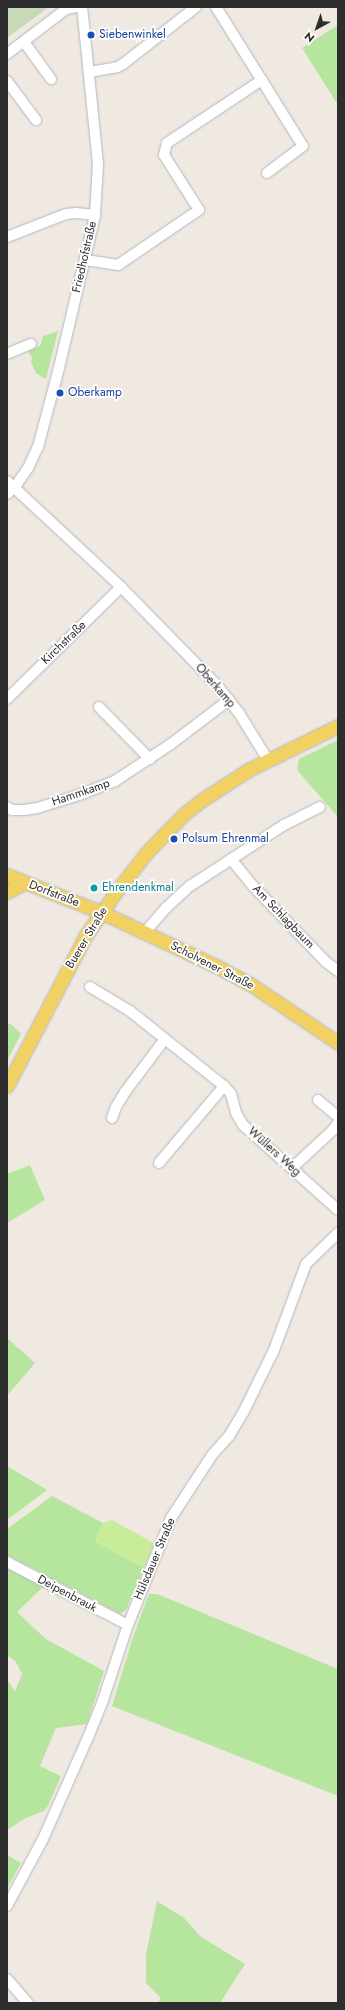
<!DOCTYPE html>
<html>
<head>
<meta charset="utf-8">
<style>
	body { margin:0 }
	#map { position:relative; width:345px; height:2010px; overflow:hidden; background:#efe9e1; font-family:Jost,sans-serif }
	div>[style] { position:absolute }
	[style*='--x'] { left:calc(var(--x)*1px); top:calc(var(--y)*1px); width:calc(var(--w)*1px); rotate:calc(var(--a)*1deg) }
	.green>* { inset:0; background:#b6e59e }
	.cemetery>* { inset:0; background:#c8d9b8 }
	.pitch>* { inset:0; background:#c9ec9a }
	.roads { filter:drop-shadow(0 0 1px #b4b7c1) drop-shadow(0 0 1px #b4b7c1) }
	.minor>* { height:10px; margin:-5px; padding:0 5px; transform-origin:5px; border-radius:5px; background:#fff }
	.major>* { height:13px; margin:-6.5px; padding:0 6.5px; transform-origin:6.5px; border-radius:6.5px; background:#f2d163 }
	.dots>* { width:11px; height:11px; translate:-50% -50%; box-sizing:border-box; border:2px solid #fff; border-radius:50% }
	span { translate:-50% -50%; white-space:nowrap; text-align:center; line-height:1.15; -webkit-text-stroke:3.5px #fff; paint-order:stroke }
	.transit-label { font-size:12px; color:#164399 }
	.left { translate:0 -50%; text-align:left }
	.street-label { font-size:12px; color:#2e2e2e }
	.culture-label { font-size:12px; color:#0d838f }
	.frame { position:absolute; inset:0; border:8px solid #2e2e2e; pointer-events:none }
	.north { position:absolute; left:297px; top:8px; width:40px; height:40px; -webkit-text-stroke:3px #fff; paint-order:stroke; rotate:220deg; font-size:11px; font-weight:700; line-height:16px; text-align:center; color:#2e2e2e }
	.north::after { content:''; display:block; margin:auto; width:14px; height:18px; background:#2e2e2e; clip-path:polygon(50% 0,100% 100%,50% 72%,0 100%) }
</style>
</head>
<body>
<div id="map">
	<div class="green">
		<div style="clip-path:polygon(338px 25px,338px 105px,302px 48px)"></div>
		<div style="clip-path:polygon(58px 331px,46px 379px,36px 373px,31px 362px,32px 358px,27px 350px,40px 346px,43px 336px)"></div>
		<div style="clip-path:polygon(338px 740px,338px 817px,297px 770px,299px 759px)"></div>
		<div style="clip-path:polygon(10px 1023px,21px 1034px,7px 1061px,7px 1025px)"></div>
		<div style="clip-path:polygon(30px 1165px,45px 1200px,7px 1223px,7px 1174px)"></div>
		<div style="clip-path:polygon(7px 1338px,35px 1363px,7px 1396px)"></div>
		<div style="clip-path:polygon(7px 1466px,47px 1490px,7px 1520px)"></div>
		<div style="clip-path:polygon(52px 1496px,103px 1523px,95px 1541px,144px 1568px,126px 1610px,120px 1614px,7px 1555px,7px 1529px)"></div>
		<div style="clip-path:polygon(7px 1568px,44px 1586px,17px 1612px,46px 1639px,104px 1671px,87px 1724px,56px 1728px,40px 1766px,61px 1776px,48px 1806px,44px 1811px,26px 1818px,7px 1830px,7px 1680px,15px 1691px,22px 1674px,16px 1662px,7px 1655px)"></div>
		<div style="clip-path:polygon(149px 1594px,157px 1594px,338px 1669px,338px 1796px,112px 1706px,133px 1637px)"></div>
		<div style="clip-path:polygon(7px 1855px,21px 1863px,7px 1888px)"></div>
		<div style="clip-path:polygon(157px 1901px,184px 1918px,200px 1936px,245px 1964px,220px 2003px,158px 2003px,161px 1998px,146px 1983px,146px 1954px)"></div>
	</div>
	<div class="cemetery">
		<div style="clip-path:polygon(7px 7px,49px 7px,7px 38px)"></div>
	</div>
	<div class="pitch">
		<div style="clip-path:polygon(112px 1520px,154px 1543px,144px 1568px,95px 1541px,103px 1523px)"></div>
	</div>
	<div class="roads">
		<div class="minor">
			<div style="--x:216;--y:7;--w:164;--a:58"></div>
			<div style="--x:303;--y:146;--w:45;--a:143.1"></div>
			<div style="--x:24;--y:42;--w:46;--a:53.9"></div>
			<div style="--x:7;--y:54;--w:74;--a:-37.3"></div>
			<div style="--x:66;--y:9;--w:11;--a:-10"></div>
			<div style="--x:90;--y:72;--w:28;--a:-10"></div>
			<div style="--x:118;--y:67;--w:6;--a:-31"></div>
			<div style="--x:123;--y:64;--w:93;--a:-38"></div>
			<div style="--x:7;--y:81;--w:49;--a:53.4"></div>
			<div style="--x:7;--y:237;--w:63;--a:-21.3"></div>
			<div style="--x:66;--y:214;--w:10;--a:-6"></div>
			<div style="--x:76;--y:213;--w:19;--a:6"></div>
			<div style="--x:86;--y:260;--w:32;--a:9"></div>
			<div style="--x:118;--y:265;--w:98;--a:-34.2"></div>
			<div style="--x:199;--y:210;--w:65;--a:-122.5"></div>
			<div style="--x:164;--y:155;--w:12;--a:-76"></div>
			<div style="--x:167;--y:143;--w:114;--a:-33.6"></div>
			<div style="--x:7;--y:354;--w:26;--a:-23"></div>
			<div style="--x:7;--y:481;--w:156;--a:42.9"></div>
			<div style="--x:121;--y:587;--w:137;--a:45.6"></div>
			<div style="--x:217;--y:685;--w:36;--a:52"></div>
			<div style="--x:239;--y:713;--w:55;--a:58.3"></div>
			<div style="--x:7;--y:494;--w:11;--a:-41"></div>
			<div style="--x:15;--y:487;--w:23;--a:-56"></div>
			<div style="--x:28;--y:468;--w:23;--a:-65"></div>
			<div style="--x:38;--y:447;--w:78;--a:-75.1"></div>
			<div style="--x:58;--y:372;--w:161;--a:-76.7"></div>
			<div style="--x:95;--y:215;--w:51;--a:-86.6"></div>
			<div style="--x:98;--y:164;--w:158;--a:-95.8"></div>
			<div style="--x:7;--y:699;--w:160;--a:-44.5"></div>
			<div style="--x:99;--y:707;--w:73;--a:45.6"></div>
			<div style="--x:7;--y:807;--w:6;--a:31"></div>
			<div style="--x:12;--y:810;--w:12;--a:0"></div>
			<div style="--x:24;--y:810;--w:13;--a:-9"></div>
			<div style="--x:37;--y:808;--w:44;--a:-17.2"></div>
			<div style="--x:79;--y:795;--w:39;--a:-21"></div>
			<div style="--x:115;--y:781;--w:67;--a:-33.5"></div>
			<div style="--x:171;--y:744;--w:73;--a:-37.2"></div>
			<div style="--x:231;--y:859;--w:35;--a:51"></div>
			<div style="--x:253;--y:886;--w:105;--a:46.2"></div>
			<div style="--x:326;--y:962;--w:15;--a:37"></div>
			<div style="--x:145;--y:932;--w:32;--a:-49"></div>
			<div style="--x:166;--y:908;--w:33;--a:-43"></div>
			<div style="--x:190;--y:886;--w:112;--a:-33"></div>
			<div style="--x:284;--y:825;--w:40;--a:-26.6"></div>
			<div style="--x:90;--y:987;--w:47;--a:31"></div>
			<div style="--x:130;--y:1011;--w:120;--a:38.6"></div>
			<div style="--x:224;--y:1086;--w:11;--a:49"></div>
			<div style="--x:231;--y:1094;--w:20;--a:75"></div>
			<div style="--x:236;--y:1113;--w:14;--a:60"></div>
			<div style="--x:243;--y:1125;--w:127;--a:41.8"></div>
			<div style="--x:318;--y:1100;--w:26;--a:40"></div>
			<div style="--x:112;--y:1118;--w:12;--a:-70"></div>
			<div style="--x:116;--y:1107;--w:17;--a:-59"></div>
			<div style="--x:125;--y:1092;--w:66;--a:-53"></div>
			<div style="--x:159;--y:1163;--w:101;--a:-49.8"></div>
			<div style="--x:292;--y:1168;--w:56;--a:-42.8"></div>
			<div style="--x:333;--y:1130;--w:9;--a:-54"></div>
			<div style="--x:7;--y:1562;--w:136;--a:27.5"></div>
			<div style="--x:7;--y:1906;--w:76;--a:-61.8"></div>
			<div style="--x:43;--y:1839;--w:114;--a:-66.1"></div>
			<div style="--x:89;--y:1735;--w:38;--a:-68"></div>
			<div style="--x:103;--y:1700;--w:79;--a:-71.6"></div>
			<div style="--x:128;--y:1625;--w:115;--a:-68.1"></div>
			<div style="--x:171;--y:1518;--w:75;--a:-56.9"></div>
			<div style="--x:212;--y:1455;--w:25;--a:-48"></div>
			<div style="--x:229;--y:1436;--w:27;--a:-59"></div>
			<div style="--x:243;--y:1413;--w:70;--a:-63.8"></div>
			<div style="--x:274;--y:1350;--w:92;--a:-69.6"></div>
			<div style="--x:306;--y:1264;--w:45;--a:-44.1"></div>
			<div style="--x:7;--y:1979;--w:32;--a:49"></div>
		</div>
		<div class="major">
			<div style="--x:7;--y:875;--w:101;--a:21.5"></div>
			<div style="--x:101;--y:912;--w:129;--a:25.2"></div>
			<div style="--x:218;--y:967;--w:36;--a:28"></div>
			<div style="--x:250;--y:984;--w:106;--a:33.8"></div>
			<div style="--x:7;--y:892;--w:19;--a:-28"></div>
			<div style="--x:7;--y:1086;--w:170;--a:-62.4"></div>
			<div style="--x:86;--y:935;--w:56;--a:-55.2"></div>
			<div style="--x:118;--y:889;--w:48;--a:-51.7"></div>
			<div style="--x:148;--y:851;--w:52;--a:-45.8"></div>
			<div style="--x:184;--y:814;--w:23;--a:-38"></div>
			<div style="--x:202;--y:800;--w:55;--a:-33.1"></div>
			<div style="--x:248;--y:770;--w:100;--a:-26.1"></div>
		</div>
	</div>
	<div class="dots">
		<div style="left:91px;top:35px;background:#1a4fb4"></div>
		<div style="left:60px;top:393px;background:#1a4fb4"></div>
		<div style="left:174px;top:839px;background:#1a4fb4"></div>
		<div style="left:94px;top:888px;background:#0f9aa8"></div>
	</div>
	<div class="transit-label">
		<span class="left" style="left:99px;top:35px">Siebenwinkel</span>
		<span class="left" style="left:68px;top:393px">Oberkamp</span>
		<span class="left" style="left:182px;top:839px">Polsum Ehrenmal</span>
	</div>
	<div class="street-label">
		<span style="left:85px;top:257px;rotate:-77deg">Friedhofstraße</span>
		<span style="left:64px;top:643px;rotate:-44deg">Kirchstraße</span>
		<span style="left:215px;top:686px;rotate:49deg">Oberkamp</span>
		<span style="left:81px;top:793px;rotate:-19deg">Hammkamp</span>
		<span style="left:54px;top:894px;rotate:21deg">Dorfstraße</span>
		<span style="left:283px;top:917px;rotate:46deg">Am Schlagbaum</span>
		<span style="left:87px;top:938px;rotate:-59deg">Buerer Straße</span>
		<span style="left:212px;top:966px;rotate:27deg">Scholvener Straße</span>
		<span style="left:274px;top:1152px;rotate:42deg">Wüllers Weg</span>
		<span style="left:155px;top:1559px;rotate:-67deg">Hülsdauer Straße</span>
		<span style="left:67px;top:1594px;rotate:28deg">Deipenbrauk</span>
	</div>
	<div class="culture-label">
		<span class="left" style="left:102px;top:888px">Ehrendenkmal</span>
	</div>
	<div class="frame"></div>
	<div class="north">N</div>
</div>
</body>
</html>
